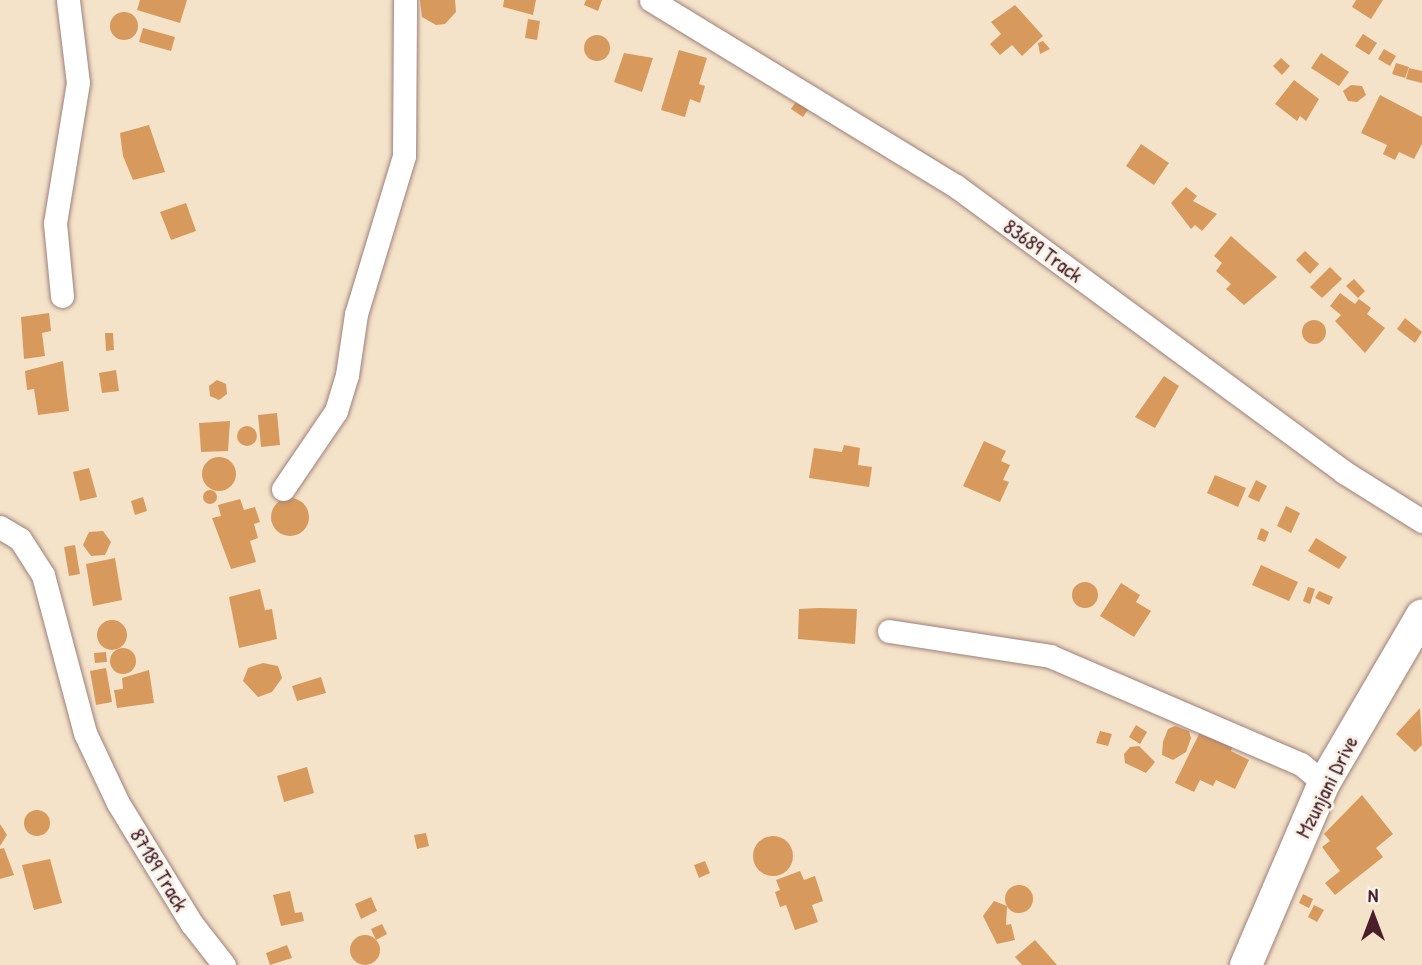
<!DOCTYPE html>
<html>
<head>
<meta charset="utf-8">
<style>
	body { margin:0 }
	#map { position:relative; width:1422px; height:965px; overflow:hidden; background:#f4e2c9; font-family:"Patrick Hand",sans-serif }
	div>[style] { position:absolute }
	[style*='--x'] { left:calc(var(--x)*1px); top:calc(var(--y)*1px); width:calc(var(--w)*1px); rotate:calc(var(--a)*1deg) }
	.building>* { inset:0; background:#d89a5c }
	.round { border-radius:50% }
	.roads { filter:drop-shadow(0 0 2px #9f807a) drop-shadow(0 0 2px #9f807a) }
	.street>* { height:23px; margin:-11.5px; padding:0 11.5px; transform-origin:11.5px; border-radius:11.5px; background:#fff }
	.secondary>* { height:32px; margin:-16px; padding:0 16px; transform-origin:16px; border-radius:16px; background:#fff }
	span { translate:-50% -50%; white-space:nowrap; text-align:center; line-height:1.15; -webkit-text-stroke:6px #f7f3e8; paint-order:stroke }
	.street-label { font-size:21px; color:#4a1f2b }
	.north { position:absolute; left:1338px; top:881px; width:70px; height:70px; -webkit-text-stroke:5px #f7f3e8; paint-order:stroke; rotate:0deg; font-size:19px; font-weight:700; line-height:28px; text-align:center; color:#4a1f2b }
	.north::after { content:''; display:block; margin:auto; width:24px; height:32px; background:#4a1f2b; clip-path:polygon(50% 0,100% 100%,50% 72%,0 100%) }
</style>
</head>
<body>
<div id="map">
	<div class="building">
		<div style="clip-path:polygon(140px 0,187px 0,180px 23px,137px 10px)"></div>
		<div style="clip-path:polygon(420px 0,455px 0,456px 12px,445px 24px,436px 25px,422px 17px)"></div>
		<div style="clip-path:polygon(504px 0,536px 0,533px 15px,503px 7px)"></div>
		<div style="clip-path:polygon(586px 0,602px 0,598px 11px,584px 5px)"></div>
		<div style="clip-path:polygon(1356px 0,1383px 0,1371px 19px,1352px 7px)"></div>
		<div style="clip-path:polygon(1015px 5px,1043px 36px,1022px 56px,1012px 45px,1000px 55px,990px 44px,1001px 34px,991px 22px)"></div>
		<div class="round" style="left:110px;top:12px;width:28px;height:28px"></div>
		<div style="clip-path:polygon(528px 19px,540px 21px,537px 40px,525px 38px)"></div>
		<div style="clip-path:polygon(143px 28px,175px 37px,171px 51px,139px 42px)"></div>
		<div style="clip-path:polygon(1363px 34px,1377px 43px,1369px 55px,1355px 46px)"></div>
		<div class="round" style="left:584px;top:35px;width:26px;height:26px"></div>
		<div style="clip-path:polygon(1043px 41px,1050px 49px,1040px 54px,1038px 43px)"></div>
		<div style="clip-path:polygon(1384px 49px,1396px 56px,1390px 66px,1378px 59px)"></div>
		<div style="clip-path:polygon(679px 50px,707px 58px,699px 84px,705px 86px,700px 103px,690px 99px,685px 117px,661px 110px)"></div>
		<div style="clip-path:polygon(624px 53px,653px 58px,642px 92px,614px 82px)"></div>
		<div style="clip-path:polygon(1321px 53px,1349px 72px,1339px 86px,1311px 68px)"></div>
		<div style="clip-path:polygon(1281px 58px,1290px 66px,1282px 75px,1273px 66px)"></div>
		<div style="clip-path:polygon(1396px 63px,1409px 67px,1405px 78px,1392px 74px)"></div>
		<div style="clip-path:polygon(1409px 68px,1422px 71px,1422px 83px,1406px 79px)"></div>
		<div style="clip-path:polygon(1294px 80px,1319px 99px,1306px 121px,1300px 116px,1297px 121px,1275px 104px)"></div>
		<div style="clip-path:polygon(1351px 85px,1362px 86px,1366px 95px,1357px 102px,1348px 101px,1343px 91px)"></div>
		<div style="clip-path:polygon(1380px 95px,1422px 117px,1422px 144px,1414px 159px,1399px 152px,1395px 160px,1383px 154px,1387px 145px,1361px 133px)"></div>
		<div style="clip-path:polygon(798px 99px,810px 107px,803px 117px,791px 109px)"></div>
		<div style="clip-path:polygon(149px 125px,165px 172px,133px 180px,123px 156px,120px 133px)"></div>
		<div style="clip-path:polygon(1141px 144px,1169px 163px,1154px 185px,1126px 166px)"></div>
		<div style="clip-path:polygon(1186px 187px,1197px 196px,1193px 201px,1217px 214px,1202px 231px,1195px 225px,1191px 229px,1171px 203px)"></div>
		<div style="clip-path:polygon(186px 203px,196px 231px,171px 240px,160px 212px)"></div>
		<div style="clip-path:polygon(1231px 236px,1277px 277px,1244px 305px,1226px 289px,1231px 284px,1216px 271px,1222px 263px,1214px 256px)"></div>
		<div style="clip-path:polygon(1305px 251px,1319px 264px,1310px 274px,1296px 260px)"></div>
		<div style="clip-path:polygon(1330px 267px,1342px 279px,1322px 298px,1310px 287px)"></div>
		<div style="clip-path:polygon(1354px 279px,1365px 291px,1358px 298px,1346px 286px)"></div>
		<div style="clip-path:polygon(1340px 293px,1355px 304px,1359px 299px,1371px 308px,1367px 314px,1385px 328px,1365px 353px,1335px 321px,1341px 315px,1330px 306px)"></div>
		<div style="clip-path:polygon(49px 313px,51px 331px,42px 333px,45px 356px,24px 359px,21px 317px)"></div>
		<div style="clip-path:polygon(1405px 318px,1422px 332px,1415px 343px,1397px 329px)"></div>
		<div class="round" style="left:1302px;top:320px;width:24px;height:24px"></div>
		<div style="clip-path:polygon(105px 333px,113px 333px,114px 350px,106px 351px)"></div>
		<div style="clip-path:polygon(63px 361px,69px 411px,38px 415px,34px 389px,27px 390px,25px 371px)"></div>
		<div style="clip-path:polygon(116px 370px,119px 391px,102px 393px,99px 373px)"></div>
		<div style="clip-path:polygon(1164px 376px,1179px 386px,1155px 428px,1135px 417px)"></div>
		<div style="clip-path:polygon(217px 380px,226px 384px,227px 394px,219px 400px,210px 396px,209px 386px)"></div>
		<div style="clip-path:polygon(277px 413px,280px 445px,261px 447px,258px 415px)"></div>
		<div style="clip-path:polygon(230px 421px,228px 451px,201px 452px,199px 423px)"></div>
		<div class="round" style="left:237px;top:426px;width:20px;height:20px"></div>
		<div style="clip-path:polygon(984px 441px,1006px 451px,1001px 461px,1010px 465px,1003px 480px,1009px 482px,1000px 502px,963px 486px)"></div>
		<div style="clip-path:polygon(844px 445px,860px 448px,858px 465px,872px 467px,869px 487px,809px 478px,814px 448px,842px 452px)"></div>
		<div class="round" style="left:202px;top:457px;width:34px;height:34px"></div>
		<div style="clip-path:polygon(89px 468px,97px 497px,80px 501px,73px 472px)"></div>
		<div style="clip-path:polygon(1215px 475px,1246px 488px,1238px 507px,1207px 493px)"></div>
		<div style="clip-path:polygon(1256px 480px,1267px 486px,1259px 502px,1248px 497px)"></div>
		<div class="round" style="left:203px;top:490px;width:14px;height:14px"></div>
		<div style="clip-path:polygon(143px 497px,147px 511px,135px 515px,131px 501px)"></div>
		<div class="round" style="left:271px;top:498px;width:38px;height:38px"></div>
		<div style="clip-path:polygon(240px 499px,244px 510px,255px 507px,260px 522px,254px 524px,258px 538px,250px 541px,256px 562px,231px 569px,212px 518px,221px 516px,218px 505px)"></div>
		<div style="clip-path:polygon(1286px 506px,1300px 513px,1291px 533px,1277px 526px)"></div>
		<div style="clip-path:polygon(1261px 528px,1269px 532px,1265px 542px,1257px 539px)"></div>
		<div style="clip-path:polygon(103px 531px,111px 542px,105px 555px,91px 556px,83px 545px,89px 532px)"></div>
		<div style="clip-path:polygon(1316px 538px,1347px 557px,1339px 569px,1308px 551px)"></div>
		<div style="clip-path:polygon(75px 545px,80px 574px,69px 576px,64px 547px)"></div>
		<div style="clip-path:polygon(115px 558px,122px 600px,93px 606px,86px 564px)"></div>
		<div style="clip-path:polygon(1261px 565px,1298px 582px,1289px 601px,1252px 585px)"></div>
		<div class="round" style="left:1072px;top:582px;width:26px;height:26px"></div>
		<div style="clip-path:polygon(1121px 583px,1140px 595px,1136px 602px,1151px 611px,1134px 637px,1100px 616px)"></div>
		<div style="clip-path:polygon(1308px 587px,1315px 589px,1310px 604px,1303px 601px)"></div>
		<div style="clip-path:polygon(260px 589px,265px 610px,272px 609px,277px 639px,239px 648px,229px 597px)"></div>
		<div style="clip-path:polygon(1319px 591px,1333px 597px,1329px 605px,1315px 598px)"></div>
		<div style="clip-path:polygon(819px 608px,857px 609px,855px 644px,798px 639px,799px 609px)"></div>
		<div class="round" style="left:97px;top:620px;width:30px;height:30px"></div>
		<div class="round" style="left:110px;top:648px;width:26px;height:26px"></div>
		<div style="clip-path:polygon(106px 652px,107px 662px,95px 663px,94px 653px)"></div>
		<div style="clip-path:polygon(263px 663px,278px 666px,282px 678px,272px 692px,258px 697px,243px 681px,248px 668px)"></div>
		<div style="clip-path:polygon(106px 668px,112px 702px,96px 705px,90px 671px)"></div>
		<div style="clip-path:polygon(149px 670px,154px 703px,117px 708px,114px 690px,123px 689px,122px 678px)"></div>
		<div style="clip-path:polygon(321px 677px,326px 693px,297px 701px,292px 686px)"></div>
		<div style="clip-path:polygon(1420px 708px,1422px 745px,1415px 752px,1396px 734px)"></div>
		<div style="clip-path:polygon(1136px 725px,1147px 732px,1140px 744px,1129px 737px)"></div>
		<div style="clip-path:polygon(1175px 726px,1189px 731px,1191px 738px,1186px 752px,1173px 760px,1162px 755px,1163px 742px,1168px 729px)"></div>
		<div style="clip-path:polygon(1201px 730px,1233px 745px,1231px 751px,1249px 760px,1235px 789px,1216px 780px,1213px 786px,1200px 780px,1194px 792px,1175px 783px)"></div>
		<div style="clip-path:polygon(1100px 731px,1112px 734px,1108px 746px,1096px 743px)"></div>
		<div style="clip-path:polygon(1139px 746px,1155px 762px,1146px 773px,1125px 763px,1124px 754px,1130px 747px)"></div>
		<div style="clip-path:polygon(307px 767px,314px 793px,284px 802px,277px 776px)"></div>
		<div style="clip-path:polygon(1362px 795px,1393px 834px,1376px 848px,1383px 857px,1335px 895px,1325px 883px,1340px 871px,1322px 847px,1330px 841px,1324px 834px)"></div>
		<div class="round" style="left:24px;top:810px;width:26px;height:26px"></div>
		<div style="clip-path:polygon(0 824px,7px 835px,0 846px)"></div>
		<div style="clip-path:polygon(426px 833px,429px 846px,417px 849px,414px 835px)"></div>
		<div class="round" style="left:753px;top:836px;width:40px;height:40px"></div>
		<div style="clip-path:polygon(4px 848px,14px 875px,0 879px,0 849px)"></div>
		<div style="clip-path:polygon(50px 859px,62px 903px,34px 910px,22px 865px)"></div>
		<div style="clip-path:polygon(705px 861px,710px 873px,699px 878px,694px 865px)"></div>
		<div style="clip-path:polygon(800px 871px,804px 880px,815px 876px,823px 901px,812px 905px,818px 922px,795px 930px,786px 905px,780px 907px,775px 892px,780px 890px,776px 880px)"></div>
		<div class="round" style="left:1005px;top:885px;width:28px;height:28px"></div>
		<div style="clip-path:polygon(290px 891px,295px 913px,302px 912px,304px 921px,281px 926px,273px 895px)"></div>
		<div style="clip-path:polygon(1303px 894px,1313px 899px,1309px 908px,1299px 903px)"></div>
		<div style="clip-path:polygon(371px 897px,377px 911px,361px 919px,355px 904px)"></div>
		<div style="clip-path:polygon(994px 901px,1007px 906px,1006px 925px,1011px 924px,1015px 940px,997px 944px,983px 916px)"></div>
		<div style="clip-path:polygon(1314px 905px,1324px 910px,1317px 922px,1308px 917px)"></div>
		<div style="clip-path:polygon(382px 924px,387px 934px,376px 940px,371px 929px)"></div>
		<div class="round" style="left:350px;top:935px;width:30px;height:30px"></div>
		<div style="clip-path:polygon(1035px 940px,1057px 965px,1022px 965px,1015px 957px)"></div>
		<div style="clip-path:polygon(287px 945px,292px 958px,270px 965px,266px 953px)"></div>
	</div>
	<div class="roads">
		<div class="street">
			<div style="--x:651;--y:0;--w:357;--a:31.4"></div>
			<div style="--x:956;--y:186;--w:482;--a:36.4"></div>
			<div style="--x:1344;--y:472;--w:92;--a:32.1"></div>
			<div style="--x:62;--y:296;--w:73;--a:-95.5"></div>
			<div style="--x:55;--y:223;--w:142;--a:-80.7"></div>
			<div style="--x:78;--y:83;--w:84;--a:-96.9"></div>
			<div style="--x:283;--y:489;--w:94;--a:-55.8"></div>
			<div style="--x:336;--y:411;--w:38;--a:-73"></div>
			<div style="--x:347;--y:375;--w:62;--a:-81.6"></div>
			<div style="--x:356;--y:314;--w:165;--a:-73.1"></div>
			<div style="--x:404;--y:156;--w:156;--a:-89.6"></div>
			<div style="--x:0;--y:527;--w:23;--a:31"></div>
			<div style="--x:20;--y:539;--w:43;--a:57.4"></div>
			<div style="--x:43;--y:575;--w:163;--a:75.1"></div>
			<div style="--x:85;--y:733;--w:77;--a:64.8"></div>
			<div style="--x:118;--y:803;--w:142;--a:58.6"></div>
			<div style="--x:192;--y:924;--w:52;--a:52"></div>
			<div style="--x:889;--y:631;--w:163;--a:8.8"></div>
			<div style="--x:1050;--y:656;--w:273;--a:23.3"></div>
			<div style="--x:1301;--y:764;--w:30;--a:40"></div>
		</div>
		<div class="secondary">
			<div style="--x:1246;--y:965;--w:198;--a:-66.8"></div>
			<div style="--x:1324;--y:783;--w:194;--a:-59.7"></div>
		</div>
	</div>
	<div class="street-label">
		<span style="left:1043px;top:251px;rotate:36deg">83689 Track</span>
		<span style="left:1327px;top:787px;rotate:-63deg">Mzunjani Drive</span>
		<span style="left:159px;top:870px;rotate:59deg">87189 Track</span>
	</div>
	<div class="north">N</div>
</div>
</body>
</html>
